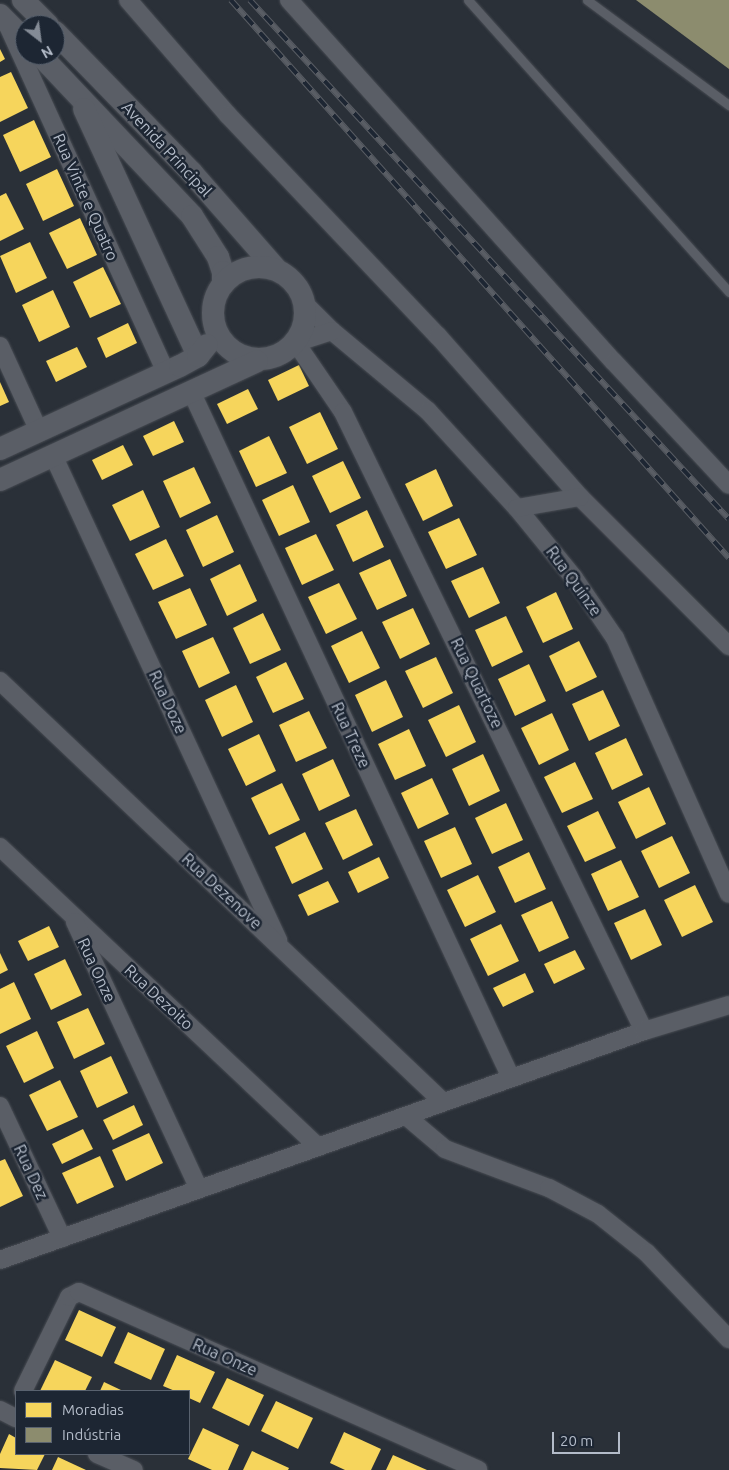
<!DOCTYPE html>
<html>
<head>
<meta charset="utf-8">
<style>
	body { margin:0 }
	#map { position:relative; width:729px; height:1470px; overflow:hidden; background:#2a3038; font-family:Ubuntu,sans-serif }
	div>[style] { position:absolute }
	[style*='--x'] { left:calc(var(--x)*1px); top:calc(var(--y)*1px); width:calc(var(--w)*1px); rotate:calc(var(--a)*1deg) }
	.homes>* { inset:0; background:#f6d55c }
	.industry>* { inset:0; background:#8c8c6e }
	.roads { filter:drop-shadow(0 0 1px #484c53) drop-shadow(0 0 1px #484c53) }
	.service>* { height:9px; margin:-4.5px; padding:0 4.5px; transform-origin:4.5px; border-radius:4.5px; background:#5a5e66 }
	.minor>* { height:18px; margin:-9px; padding:0 9px; transform-origin:9px; border-radius:9px; background:#5a5e66 }
	.tertiary>* { height:22px; margin:-11px; padding:0 11px; transform-origin:11px; border-radius:11px; background:#5a5e66 }
	.tertiary>.ring { margin:-11px; padding:0; box-sizing:content-box; background:none; border:22px solid #5a5e66; border-radius:50% }
	.rail>* { height:5.5px; margin-top:-2.75px; transform-origin:0; background:repeating-linear-gradient(90deg,#1d2633 0 11px,#595d64 0 22px); box-sizing:border-box; border-block:1px solid #595d64 }
	span { translate:-50% -50%; white-space:nowrap; text-align:center; line-height:1.15; -webkit-text-stroke:5px #1d2633; paint-order:stroke }
	.street-label { font-size:16px; color:#b4bcc9 }
	.legend { position:absolute; left:15px; top:1390px; width:175px; height:65px; box-sizing:border-box; background:#1d2633; border:1px solid #59626f; margin:0; padding:6px 9px; list-style:none; font-size:15px; color:#b4bcc9 }
	.legend li { display:flex; align-items:center; gap:10px; height:25px }
	.legend b { width:25px; border:1px solid #59626f }
	.north { position:absolute; left:15px; top:15px; width:50px; height:50px; box-sizing:border-box; background:#1d2633; border:1px solid #59626f; border-radius:50%; rotate:150deg; font-size:14px; font-weight:700; line-height:20px; text-align:center; color:#b4bcc9 }
	.north::after { content:''; display:block; margin:auto; width:18px; height:22px; background:#848b96; clip-path:polygon(50% 0,100% 100%,50% 72%,0 100%) }
	.scale { position:absolute; left:552px; top:1432px; width:68px; height:22px; box-sizing:border-box; border:2px solid #b4bcc9; border-top:0; padding-left:6px; font-size:15px; line-height:18px; white-space:nowrap; color:#b4bcc9; -webkit-text-stroke:4px #1d2633; paint-order:stroke }
</style>
</head>
<body>
<div id="map">
	<div class="homes">
		<div style="clip-path:polygon(0 49px,5px 59px,0 62px)"></div>
		<div style="clip-path:polygon(11px 72px,28px 108px,0 122px,0 77px)"></div>
		<div style="clip-path:polygon(34px 120px,51px 157px,20px 172px,3px 135px)"></div>
		<div style="clip-path:polygon(57px 169px,74px 206px,43px 221px,26px 184px)"></div>
		<div style="clip-path:polygon(6px 193px,24px 229px,0 241px,0 196px)"></div>
		<div style="clip-path:polygon(80px 218px,97px 255px,67px 269px,49px 233px)"></div>
		<div style="clip-path:polygon(30px 242px,47px 278px,16px 293px,0 256px)"></div>
		<div style="clip-path:polygon(103px 267px,121px 304px,90px 318px,73px 282px)"></div>
		<div style="clip-path:polygon(53px 290px,70px 327px,39px 342px,22px 305px)"></div>
		<div style="clip-path:polygon(128px 323px,137px 343px,106px 358px,97px 338px)"></div>
		<div style="clip-path:polygon(77px 347px,87px 367px,56px 382px,46px 361px)"></div>
		<div style="clip-path:polygon(299px 365px,309px 386px,278px 401px,268px 380px)"></div>
		<div style="clip-path:polygon(0 382px,9px 402px,0 406px)"></div>
		<div style="clip-path:polygon(248px 389px,258px 409px,227px 424px,217px 404px)"></div>
		<div style="clip-path:polygon(320px 412px,338px 449px,307px 464px,289px 427px)"></div>
		<div style="clip-path:polygon(174px 421px,184px 442px,153px 456px,143px 436px)"></div>
		<div style="clip-path:polygon(269px 436px,287px 473px,256px 487px,239px 451px)"></div>
		<div style="clip-path:polygon(123px 445px,133px 465px,102px 480px,92px 460px)"></div>
		<div style="clip-path:polygon(343px 461px,361px 498px,330px 513px,312px 476px)"></div>
		<div style="clip-path:polygon(194px 467px,211px 503px,180px 518px,163px 481px)"></div>
		<div style="clip-path:polygon(436px 469px,453px 506px,423px 521px,405px 484px)"></div>
		<div style="clip-path:polygon(293px 485px,310px 522px,279px 536px,262px 500px)"></div>
		<div style="clip-path:polygon(143px 490px,160px 527px,130px 541px,112px 505px)"></div>
		<div style="clip-path:polygon(367px 510px,384px 547px,353px 562px,336px 525px)"></div>
		<div style="clip-path:polygon(217px 515px,234px 552px,203px 567px,186px 530px)"></div>
		<div style="clip-path:polygon(459px 518px,477px 555px,446px 569px,428px 532px)"></div>
		<div style="clip-path:polygon(316px 534px,334px 570px,302px 585px,285px 548px)"></div>
		<div style="clip-path:polygon(166px 539px,184px 576px,153px 590px,135px 554px)"></div>
		<div style="clip-path:polygon(390px 559px,407px 596px,377px 610px,359px 573px)"></div>
		<div style="clip-path:polygon(240px 564px,257px 601px,227px 616px,210px 579px)"></div>
		<div style="clip-path:polygon(483px 567px,500px 603px,469px 618px,451px 581px)"></div>
		<div style="clip-path:polygon(339px 583px,357px 619px,326px 634px,308px 597px)"></div>
		<div style="clip-path:polygon(190px 588px,207px 625px,176px 639px,158px 602px)"></div>
		<div style="clip-path:polygon(556px 592px,573px 629px,543px 643px,526px 607px)"></div>
		<div style="clip-path:polygon(413px 608px,430px 644px,400px 659px,382px 622px)"></div>
		<div style="clip-path:polygon(263px 613px,281px 650px,250px 664px,233px 628px)"></div>
		<div style="clip-path:polygon(506px 616px,523px 652px,492px 667px,475px 630px)"></div>
		<div style="clip-path:polygon(362px 631px,380px 668px,349px 683px,331px 646px)"></div>
		<div style="clip-path:polygon(213px 637px,230px 673px,199px 688px,182px 651px)"></div>
		<div style="clip-path:polygon(579px 641px,597px 677px,566px 692px,549px 656px)"></div>
		<div style="clip-path:polygon(436px 657px,453px 693px,423px 708px,405px 671px)"></div>
		<div style="clip-path:polygon(286px 662px,304px 699px,273px 713px,256px 677px)"></div>
		<div style="clip-path:polygon(529px 664px,546px 701px,515px 716px,498px 679px)"></div>
		<div style="clip-path:polygon(386px 680px,403px 717px,372px 732px,355px 695px)"></div>
		<div style="clip-path:polygon(236px 685px,253px 722px,222px 737px,205px 700px)"></div>
		<div style="clip-path:polygon(603px 690px,620px 726px,589px 741px,572px 704px)"></div>
		<div style="clip-path:polygon(459px 705px,476px 742px,446px 757px,428px 720px)"></div>
		<div style="clip-path:polygon(309px 711px,327px 748px,296px 762px,279px 725px)"></div>
		<div style="clip-path:polygon(552px 713px,569px 750px,539px 765px,521px 728px)"></div>
		<div style="clip-path:polygon(409px 729px,426px 766px,395px 780px,378px 744px)"></div>
		<div style="clip-path:polygon(259px 734px,276px 771px,246px 786px,228px 749px)"></div>
		<div style="clip-path:polygon(626px 738px,643px 775px,612px 790px,595px 753px)"></div>
		<div style="clip-path:polygon(483px 754px,500px 791px,469px 806px,452px 769px)"></div>
		<div style="clip-path:polygon(333px 759px,350px 796px,319px 811px,302px 774px)"></div>
		<div style="clip-path:polygon(575px 762px,593px 799px,562px 813px,544px 777px)"></div>
		<div style="clip-path:polygon(432px 778px,449px 814px,418px 829px,401px 793px)"></div>
		<div style="clip-path:polygon(282px 783px,300px 820px,269px 835px,251px 798px)"></div>
		<div style="clip-path:polygon(649px 787px,666px 824px,636px 839px,618px 802px)"></div>
		<div style="clip-path:polygon(506px 803px,523px 840px,492px 854px,475px 818px)"></div>
		<div style="clip-path:polygon(356px 809px,373px 845px,343px 860px,325px 823px)"></div>
		<div style="clip-path:polygon(598px 811px,616px 848px,585px 862px,567px 826px)"></div>
		<div style="clip-path:polygon(455px 827px,472px 864px,441px 878px,424px 841px)"></div>
		<div style="clip-path:polygon(305px 832px,323px 869px,292px 884px,275px 847px)"></div>
		<div style="clip-path:polygon(672px 836px,690px 873px,659px 888px,641px 851px)"></div>
		<div style="clip-path:polygon(529px 852px,546px 889px,515px 903px,498px 867px)"></div>
		<div style="clip-path:polygon(379px 857px,389px 878px,358px 893px,348px 872px)"></div>
		<div style="clip-path:polygon(621px 860px,639px 897px,608px 911px,591px 874px)"></div>
		<div style="clip-path:polygon(478px 875px,496px 912px,465px 927px,447px 890px)"></div>
		<div style="clip-path:polygon(328px 881px,339px 902px,308px 916px,298px 895px)"></div>
		<div style="clip-path:polygon(695px 885px,713px 922px,682px 937px,664px 900px)"></div>
		<div style="clip-path:polygon(552px 901px,569px 938px,539px 952px,521px 915px)"></div>
		<div style="clip-path:polygon(645px 909px,662px 945px,631px 960px,614px 923px)"></div>
		<div style="clip-path:polygon(501px 924px,519px 961px,488px 976px,470px 939px)"></div>
		<div style="clip-path:polygon(49px 926px,59px 947px,28px 961px,18px 941px)"></div>
		<div style="clip-path:polygon(575px 950px,585px 969px,554px 984px,544px 964px)"></div>
		<div style="clip-path:polygon(0 953px,8px 970px,0 974px)"></div>
		<div style="clip-path:polygon(65px 959px,82px 995px,51px 1010px,34px 974px)"></div>
		<div style="clip-path:polygon(525px 973px,534px 992px,503px 1007px,493px 988px)"></div>
		<div style="clip-path:polygon(14px 982px,31px 1019px,0 1034px,0 989px)"></div>
		<div style="clip-path:polygon(88px 1008px,105px 1044px,74px 1059px,57px 1022px)"></div>
		<div style="clip-path:polygon(37px 1031px,54px 1068px,24px 1083px,6px 1046px)"></div>
		<div style="clip-path:polygon(111px 1056px,128px 1093px,97px 1108px,80px 1071px)"></div>
		<div style="clip-path:polygon(60px 1080px,78px 1117px,47px 1131px,29px 1095px)"></div>
		<div style="clip-path:polygon(134px 1105px,143px 1125px,113px 1140px,103px 1120px)"></div>
		<div style="clip-path:polygon(83px 1129px,93px 1149px,62px 1164px,52px 1144px)"></div>
		<div style="clip-path:polygon(149px 1133px,163px 1163px,126px 1181px,112px 1150px)"></div>
		<div style="clip-path:polygon(100px 1156px,114px 1187px,77px 1204px,62px 1173px)"></div>
		<div style="clip-path:polygon(5px 1159px,23px 1196px,0 1207px,0 1161px)"></div>
		<div style="clip-path:polygon(79px 1310px,116px 1327px,102px 1357px,65px 1340px)"></div>
		<div style="clip-path:polygon(128px 1332px,165px 1349px,151px 1380px,114px 1363px)"></div>
		<div style="clip-path:polygon(177px 1355px,215px 1372px,200px 1403px,189px 1398px,189px 1391px,175px 1391px,163px 1386px)"></div>
		<div style="clip-path:polygon(55px 1360px,92px 1377px,85px 1391px,40px 1391px)"></div>
		<div style="clip-path:polygon(227px 1378px,264px 1395px,249px 1426px,212px 1408px)"></div>
		<div style="clip-path:polygon(104px 1382px,123px 1391px,100px 1391px)"></div>
		<div style="clip-path:polygon(276px 1401px,313px 1418px,298px 1449px,261px 1431px)"></div>
		<div style="clip-path:polygon(203px 1428px,239px 1445px,228px 1470px,212px 1470px,188px 1459px)"></div>
		<div style="clip-path:polygon(344px 1432px,381px 1449px,371px 1470px,345px 1470px,330px 1463px)"></div>
		<div style="clip-path:polygon(9px 1434px,16px 1438px,16px 1454px,45px 1454px,37px 1470px,0 1468px,0 1454px)"></div>
		<div style="clip-path:polygon(252px 1451px,289px 1468px,288px 1470px,243px 1470px)"></div>
		<div style="clip-path:polygon(393px 1455px,427px 1470px,386px 1470px)"></div>
		<div style="clip-path:polygon(58px 1457px,86px 1470px,52px 1470px)"></div>
	</div>
	<div class="industry">
		<div style="clip-path:polygon(636px 0,729px 0,729px 69px)"></div>
	</div>
	<div class="roads">
		<div class="service">
			<div style="--x:468;--y:0;--w:392;--a:48.2"></div>
			<div style="--x:587;--y:0;--w:177;--a:36.5"></div>
		</div>
		<div class="minor">
			<div style="--x:128;--y:0;--w:152;--a:49"></div>
			<div style="--x:228;--y:115;--w:305;--a:46.5"></div>
			<div style="--x:438;--y:336;--w:215;--a:48.6"></div>
			<div style="--x:580;--y:497;--w:211;--a:45"></div>
			<div style="--x:289;--y:0;--w:486;--a:48.1"></div>
			<div style="--x:614;--y:362;--w:168;--a:46.9"></div>
			<div style="--x:9;--y:28;--w:379;--a:65.5"></div>
			<div style="--x:305;--y:304;--w:38;--a:45"></div>
			<div style="--x:332;--y:331;--w:125;--a:39.8"></div>
			<div style="--x:428;--y:411;--w:132;--a:47.5"></div>
			<div style="--x:517;--y:508;--w:90;--a:50.8"></div>
			<div style="--x:574;--y:578;--w:73;--a:55.7"></div>
			<div style="--x:615;--y:638;--w:280;--a:66"></div>
			<div style="--x:332;--y:331;--w:38;--a:162"></div>
			<div style="--x:296;--y:343;--w:83;--a:55.7"></div>
			<div style="--x:343;--y:412;--w:688;--a:64.07"></div>
			<div style="--x:0;--y:346;--w:94;--a:65.4"></div>
			<div style="--x:191;--y:391;--w:758;--a:65.02"></div>
			<div style="--x:53;--y:455;--w:535;--a:65.11"></div>
			<div style="--x:517;--y:508;--w:64;--a:-9.9"></div>
			<div style="--x:0;--y:681;--w:611;--a:43.54"></div>
			<div style="--x:0;--y:847;--w:437;--a:43.3"></div>
			<div style="--x:75;--y:922;--w:294;--a:65.1"></div>
			<div style="--x:0;--y:1106;--w:146;--a:64.8"></div>
			<div style="--x:406;--y:1116;--w:51;--a:40.2"></div>
			<div style="--x:445;--y:1149;--w:111;--a:20.6"></div>
			<div style="--x:549;--y:1188;--w:55;--a:28"></div>
			<div style="--x:598;--y:1214;--w:63;--a:38.5"></div>
			<div style="--x:647;--y:1253;--w:119;--a:46.4"></div>
			<div style="--x:0;--y:1260;--w:684;--a:-19.57"></div>
			<div style="--x:644;--y:1031;--w:89;--a:-17"></div>
			<div style="--x:23;--y:1391;--w:105;--a:-63.9"></div>
			<div style="--x:69;--y:1297;--w:11;--a:-27"></div>
			<div style="--x:79;--y:1292;--w:437;--a:24"></div>
			<div style="--x:0;--y:1410;--w:18;--a:27"></div>
			<div style="--x:97;--y:1454;--w:40;--a:23.4"></div>
		</div>
		<div class="tertiary">
			<div style="--x:23;--y:0;--w:35;--a:45"></div>
			<div style="--x:0;--y:15;--w:35;--a:45"></div>
			<div style="--x:55;--y:32;--w:197;--a:45.8"></div>
			<div style="--x:192;--y:173;--w:128;--a:48.8"></div>
			<div style="--x:40;--y:55;--w:221;--a:46.6"></div>
			<div style="--x:192;--y:216;--w:49;--a:57.6"></div>
			<div style="--x:218;--y:257;--w:16;--a:72"></div>
			<div style="--x:223;--y:272;--w:12;--a:90"></div>
			<div style="--x:84;--y:109;--w:272;--a:65.2"></div>
			<div class="ring" style="left:213px;top:267px;width:70px;height:70px"></div>
			<div style="--x:0;--y:449;--w:198;--a:-24.8"></div>
			<div style="--x:180;--y:366;--w:21;--a:-29"></div>
			<div style="--x:198;--y:356;--w:14;--a:-51"></div>
			<div style="--x:0;--y:480;--w:283;--a:-24.8"></div>
		</div>
	</div>
	<div class="rail">
		<div style="--x:231;--y:0;--w:748;--a:48.25"></div>
		<div style="--x:250;--y:0;--w:706;--a:47.3"></div>
	</div>
	<div class="street-label">
		<span style="left:167px;top:149px;rotate:47deg">Avenida Principal</span>
		<span style="left:86px;top:197px;rotate:66deg">Rua Vinte e Quatro</span>
		<span style="left:574px;top:581px;rotate:54deg">Rua Quinze</span>
		<span style="left:477px;top:683px;rotate:64deg">Rua Quartoze</span>
		<span style="left:168px;top:702px;rotate:65deg">Rua Doze</span>
		<span style="left:351px;top:735px;rotate:65deg">Rua Treze</span>
		<span style="left:222px;top:891px;rotate:43deg">Rua Dezenove</span>
		<span style="left:97px;top:970px;rotate:65deg">Rua Onze</span>
		<span style="left:159px;top:997px;rotate:43deg">Rua Dezoito</span>
		<span style="left:31px;top:1172px;rotate:65deg">Rua Dez</span>
		<span style="left:225px;top:1357px;rotate:24deg">Rua Onze</span>
	</div>
	<ul class="legend">
	<li><b style="height:14px;background:#f6d55c"></b>Moradias</li>
	<li><b style="height:14px;background:#8c8c6e"></b>Indústria</li>
	</ul>
	<div class="north">N</div>
	<div class="scale">20 m</div>
</div>
</body>
</html>
